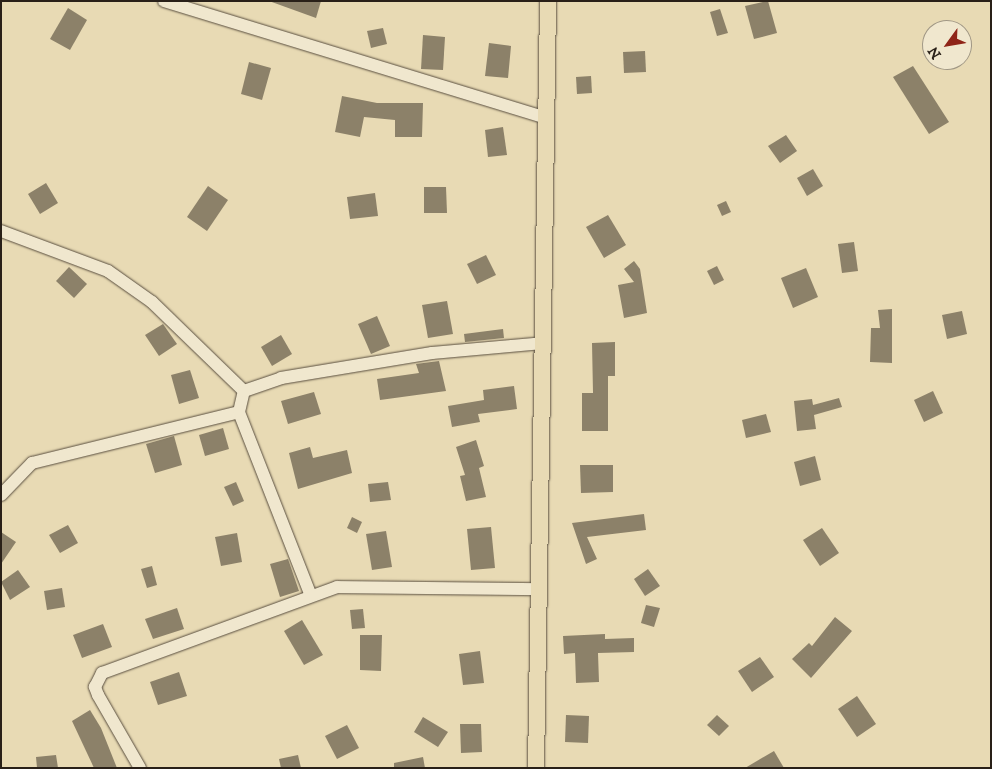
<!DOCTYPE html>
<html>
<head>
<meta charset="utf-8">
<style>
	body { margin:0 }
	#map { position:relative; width:992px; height:769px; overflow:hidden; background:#e8dab4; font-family:"IM FELL DW Pica",serif }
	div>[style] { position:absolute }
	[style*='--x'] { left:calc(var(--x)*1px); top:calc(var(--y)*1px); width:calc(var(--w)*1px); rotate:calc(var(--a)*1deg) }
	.building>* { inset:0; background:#8c8169 }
	.roads { filter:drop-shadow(0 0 1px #594e3f) drop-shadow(0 0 1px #594e3f) }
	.minor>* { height:12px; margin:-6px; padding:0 6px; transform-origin:6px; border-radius:6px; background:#f0e7ce }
	.major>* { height:16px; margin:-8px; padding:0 8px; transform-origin:8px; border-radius:8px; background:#e8dab4 }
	span { translate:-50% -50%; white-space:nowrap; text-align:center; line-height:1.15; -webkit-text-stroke:4px #f0e7ce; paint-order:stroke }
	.frame { position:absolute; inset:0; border:2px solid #292018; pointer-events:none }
	.north { position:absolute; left:922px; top:20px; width:50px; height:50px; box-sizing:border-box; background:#f0e7ce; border:1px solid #a09785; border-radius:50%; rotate:238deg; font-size:14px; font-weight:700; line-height:20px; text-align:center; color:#292018 }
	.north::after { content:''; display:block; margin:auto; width:18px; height:22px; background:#8f2418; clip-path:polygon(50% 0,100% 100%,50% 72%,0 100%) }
</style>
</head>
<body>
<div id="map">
	<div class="building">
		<div style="clip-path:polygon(269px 1px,321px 1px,316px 18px)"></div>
		<div style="clip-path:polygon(768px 1px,777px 33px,754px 39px,745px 6px)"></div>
		<div style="clip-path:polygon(68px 8px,87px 20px,70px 50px,50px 39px)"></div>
		<div style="clip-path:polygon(720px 9px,728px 33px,717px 36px,710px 12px)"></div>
		<div style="clip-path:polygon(383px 28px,387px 44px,371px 48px,367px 31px)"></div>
		<div style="clip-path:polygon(423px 35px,445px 37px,443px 70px,421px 69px)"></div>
		<div style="clip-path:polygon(489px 43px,511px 46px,508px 78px,485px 76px)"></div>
		<div style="clip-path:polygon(645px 51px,646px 72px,624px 73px,623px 52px)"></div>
		<div style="clip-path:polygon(249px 62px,271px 68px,262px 100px,241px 94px)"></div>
		<div style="clip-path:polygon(913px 66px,949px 122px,929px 134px,893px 77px)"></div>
		<div style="clip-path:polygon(591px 76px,592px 93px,577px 94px,576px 77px)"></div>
		<div style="clip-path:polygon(342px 96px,377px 103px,423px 103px,422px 137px,395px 137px,395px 120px,364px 117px,360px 137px,335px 132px)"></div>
		<div style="clip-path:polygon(503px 127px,507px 155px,488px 157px,485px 130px)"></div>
		<div style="clip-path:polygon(786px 135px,797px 151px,780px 163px,768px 146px)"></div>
		<div style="clip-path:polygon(813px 169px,823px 186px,807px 196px,797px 178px)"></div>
		<div style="clip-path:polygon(46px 183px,58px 203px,40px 214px,28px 194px)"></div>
		<div style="clip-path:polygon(208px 186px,228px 200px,207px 231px,187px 217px)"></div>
		<div style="clip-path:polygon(424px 187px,446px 187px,447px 213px,424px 213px)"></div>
		<div style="clip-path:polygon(375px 193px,378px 216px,350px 219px,347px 197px)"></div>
		<div style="clip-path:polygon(726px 201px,731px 212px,722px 216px,717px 205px)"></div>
		<div style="clip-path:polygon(608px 215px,626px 245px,604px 258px,586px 227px)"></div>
		<div style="clip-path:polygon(854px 242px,858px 271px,842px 273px,838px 244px)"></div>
		<div style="clip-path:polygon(486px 255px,496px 275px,477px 284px,467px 264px)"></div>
		<div style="clip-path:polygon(634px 261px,640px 269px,647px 313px,624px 318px,618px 285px,634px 282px,624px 269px)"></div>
		<div style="clip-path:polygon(717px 266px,724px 280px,714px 285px,707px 271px)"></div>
		<div style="clip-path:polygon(69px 267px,87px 284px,74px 298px,56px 281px)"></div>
		<div style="clip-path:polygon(806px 268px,818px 297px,793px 308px,781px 278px)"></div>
		<div style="clip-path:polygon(447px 301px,453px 334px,428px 338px,422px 305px)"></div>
		<div style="clip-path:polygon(892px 309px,892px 363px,870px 362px,871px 328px,880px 328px,878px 310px)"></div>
		<div style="clip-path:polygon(962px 311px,967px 334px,947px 339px,942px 315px)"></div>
		<div style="clip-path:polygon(377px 316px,390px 346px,371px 354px,358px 324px)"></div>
		<div style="clip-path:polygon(163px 324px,177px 344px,159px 356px,145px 335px)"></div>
		<div style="clip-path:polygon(503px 329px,504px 338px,465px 342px,464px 334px)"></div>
		<div style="clip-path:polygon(281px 335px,292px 354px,272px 366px,261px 347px)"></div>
		<div style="clip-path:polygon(615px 342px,615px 376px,608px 376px,608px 431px,582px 431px,582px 393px,593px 393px,592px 343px)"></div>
		<div style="clip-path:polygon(439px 361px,446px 391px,380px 400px,377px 379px,419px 373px,416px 364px)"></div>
		<div style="clip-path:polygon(190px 370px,199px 398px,179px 404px,171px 375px)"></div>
		<div style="clip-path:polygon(514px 386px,517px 409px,478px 414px,480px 422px,452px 427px,448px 406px,484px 400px,483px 390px)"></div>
		<div style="clip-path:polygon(933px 391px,943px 413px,924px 422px,914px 400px)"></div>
		<div style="clip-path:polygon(314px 392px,321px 414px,288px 424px,281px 401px)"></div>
		<div style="clip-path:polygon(839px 398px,842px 407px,814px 415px,816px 429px,797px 431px,794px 401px,812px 399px,813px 405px)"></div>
		<div style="clip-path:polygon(766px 414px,771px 432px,746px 438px,742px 420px)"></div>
		<div style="clip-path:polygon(223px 428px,229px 449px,205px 456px,199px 435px)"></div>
		<div style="clip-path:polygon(174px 436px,182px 465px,155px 473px,146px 444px)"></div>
		<div style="clip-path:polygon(476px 440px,484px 466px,479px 468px,486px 497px,466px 501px,460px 476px,465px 475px,456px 447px)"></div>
		<div style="clip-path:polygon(310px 447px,313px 458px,347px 450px,352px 473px,298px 489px,289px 453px)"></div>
		<div style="clip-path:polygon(815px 456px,821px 480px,800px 486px,794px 462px)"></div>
		<div style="clip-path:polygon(580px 465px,613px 465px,613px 492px,581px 493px)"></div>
		<div style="clip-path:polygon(236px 482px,244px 501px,233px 506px,224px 487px)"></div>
		<div style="clip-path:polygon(388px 482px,391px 500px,370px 502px,368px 484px)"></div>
		<div style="clip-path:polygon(644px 514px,646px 530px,587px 537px,597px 559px,586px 564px,572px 523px)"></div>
		<div style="clip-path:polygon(352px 517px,362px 522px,357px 533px,347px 528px)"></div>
		<div style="clip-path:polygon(68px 525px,78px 543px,60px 553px,49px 535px)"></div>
		<div style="clip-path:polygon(491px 527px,495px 568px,471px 570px,467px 529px)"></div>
		<div style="clip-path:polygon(822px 528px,839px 553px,820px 566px,803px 540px)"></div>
		<div style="clip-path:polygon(386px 531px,392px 567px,372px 570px,366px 534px)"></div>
		<div style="clip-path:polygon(1px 532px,16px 542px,1px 564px)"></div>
		<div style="clip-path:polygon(237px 533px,242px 562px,221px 566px,215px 537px)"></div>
		<div style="clip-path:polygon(288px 559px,299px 591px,280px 597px,270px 564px)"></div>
		<div style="clip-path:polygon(152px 566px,157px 585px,147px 588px,141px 569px)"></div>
		<div style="clip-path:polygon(648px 569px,660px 586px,645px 596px,634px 579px)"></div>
		<div style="clip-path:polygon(18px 570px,30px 587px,10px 600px,1px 582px)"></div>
		<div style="clip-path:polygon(62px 588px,65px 607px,47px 610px,44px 591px)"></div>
		<div style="clip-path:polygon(646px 605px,660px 608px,654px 627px,641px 623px)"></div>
		<div style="clip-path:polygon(177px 608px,184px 629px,153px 639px,145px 619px)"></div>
		<div style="clip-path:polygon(363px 609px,365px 628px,352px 629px,350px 610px)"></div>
		<div style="clip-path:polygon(835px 617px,852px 631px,811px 678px,792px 659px,809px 643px,812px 646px)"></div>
		<div style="clip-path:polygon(302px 620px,323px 655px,304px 665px,284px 631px)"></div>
		<div style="clip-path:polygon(103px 624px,112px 647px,82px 658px,73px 635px)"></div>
		<div style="clip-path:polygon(605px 634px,605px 639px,634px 638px,634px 652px,598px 653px,599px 682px,576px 683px,575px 653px,564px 654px,563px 636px)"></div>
		<div style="clip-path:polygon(360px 635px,382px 635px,381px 671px,360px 670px)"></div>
		<div style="clip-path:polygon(480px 651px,484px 683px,463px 685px,459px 654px)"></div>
		<div style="clip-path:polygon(760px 657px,774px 677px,752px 692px,738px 671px)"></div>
		<div style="clip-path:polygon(179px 672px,187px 696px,158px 705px,150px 682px)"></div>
		<div style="clip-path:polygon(857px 696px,876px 724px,857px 737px,838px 709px)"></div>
		<div style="clip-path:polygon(90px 710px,101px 728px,117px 768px,94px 768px,72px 721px)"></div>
		<div style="clip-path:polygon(566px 715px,589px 716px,588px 743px,565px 742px)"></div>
		<div style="clip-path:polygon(717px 715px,729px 726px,719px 736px,707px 725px)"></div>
		<div style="clip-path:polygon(423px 717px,448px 732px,438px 747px,414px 732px)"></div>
		<div style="clip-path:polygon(460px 724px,481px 724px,482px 752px,461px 753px)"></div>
		<div style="clip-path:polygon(347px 725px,359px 748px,337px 759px,325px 736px)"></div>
		<div style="clip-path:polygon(774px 751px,784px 768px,745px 768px)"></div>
		<div style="clip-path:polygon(56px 755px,58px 768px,37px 768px,36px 757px)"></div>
		<div style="clip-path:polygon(298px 755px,301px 768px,281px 768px,279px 759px)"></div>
		<div style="clip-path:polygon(423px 757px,425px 768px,394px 768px,394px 763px)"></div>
	</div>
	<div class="roads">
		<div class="minor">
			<div style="--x:164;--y:1;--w:400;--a:17"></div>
			<div style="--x:1;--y:231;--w:114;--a:20.5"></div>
			<div style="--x:108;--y:271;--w:54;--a:35.2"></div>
			<div style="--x:152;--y:302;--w:128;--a:44.1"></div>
			<div style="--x:1;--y:495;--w:45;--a:-45.9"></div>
			<div style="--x:32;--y:463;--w:213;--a:-13.8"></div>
			<div style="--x:311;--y:596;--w:198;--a:-111.4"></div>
			<div style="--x:239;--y:412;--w:22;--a:-77"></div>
			<div style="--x:244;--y:391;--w:39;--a:-19"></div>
			<div style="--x:281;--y:378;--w:153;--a:-9.4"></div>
			<div style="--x:432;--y:353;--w:111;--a:-5.1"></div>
			<div style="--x:140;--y:768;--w:84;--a:-119.9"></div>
			<div style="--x:98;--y:695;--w:9;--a:-111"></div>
			<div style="--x:95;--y:687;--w:16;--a:-63"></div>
			<div style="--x:102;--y:673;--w:250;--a:-20.1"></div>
			<div style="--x:337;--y:587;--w:202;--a:0.6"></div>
		</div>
		<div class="major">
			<div style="--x:536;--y:768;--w:767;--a:-89.1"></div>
		</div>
	</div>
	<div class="frame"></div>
	<div class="north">N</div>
</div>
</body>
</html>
